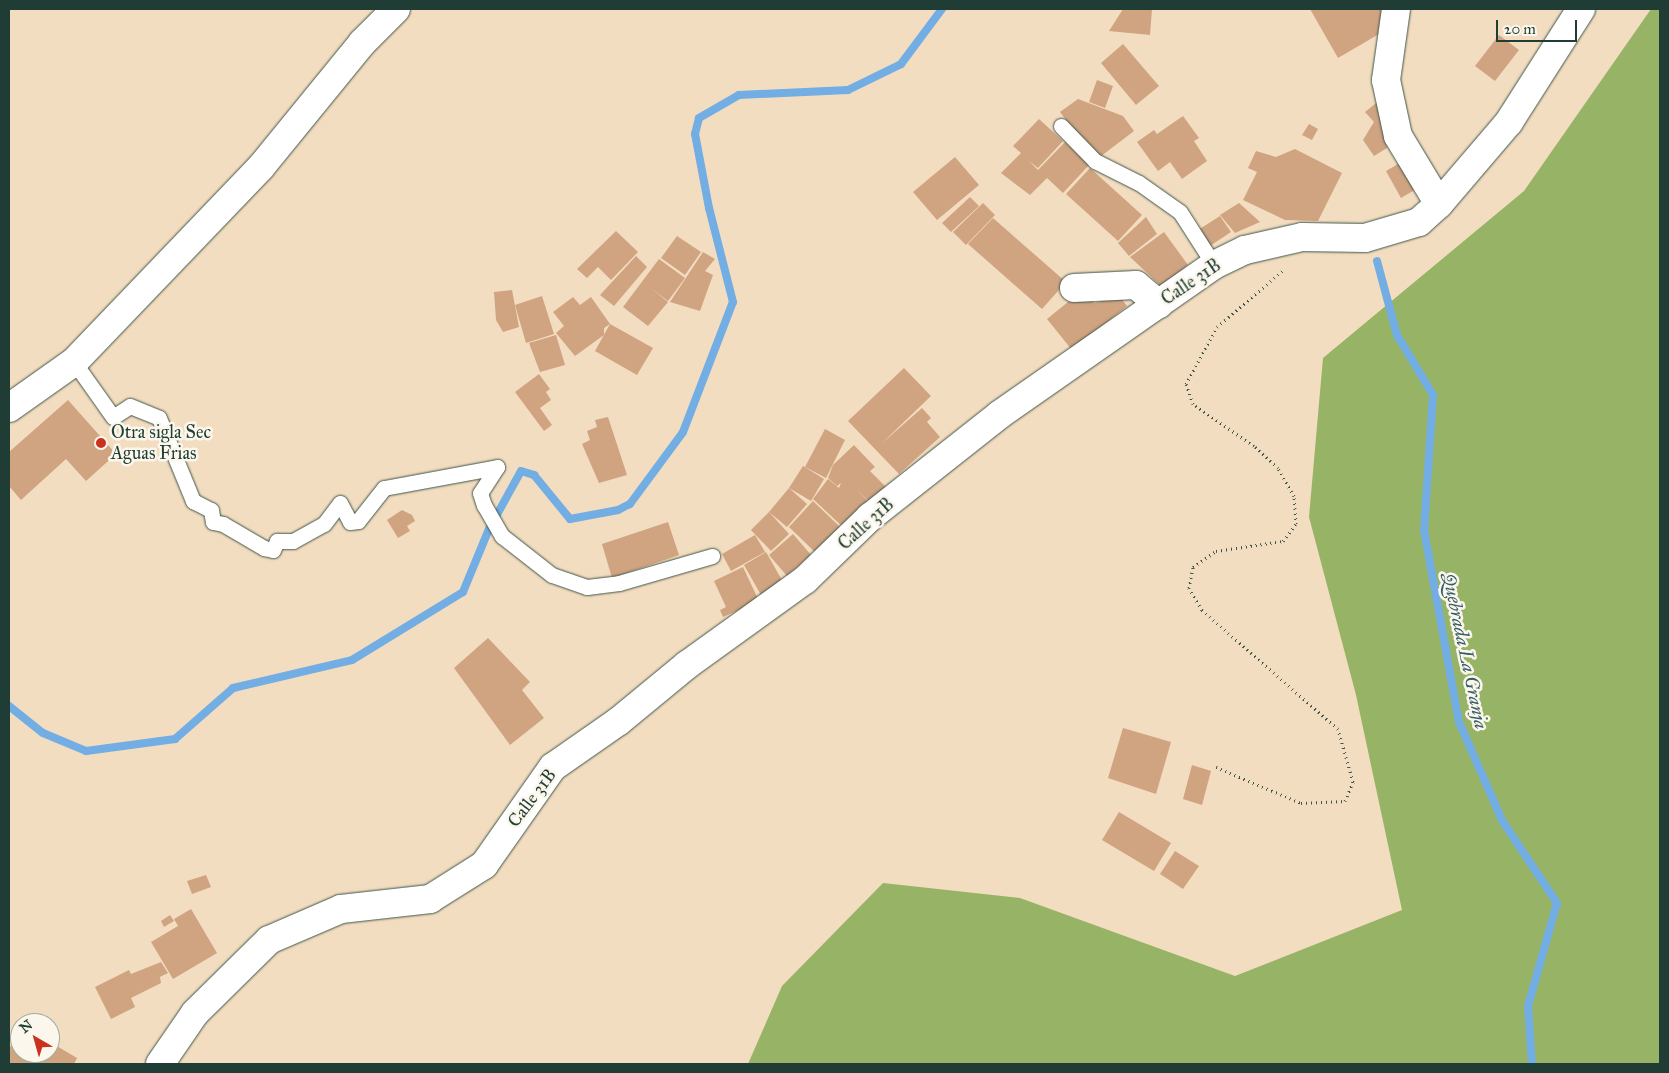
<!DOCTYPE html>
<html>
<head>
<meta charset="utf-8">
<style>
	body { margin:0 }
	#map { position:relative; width:1669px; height:1073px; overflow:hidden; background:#f3ddc0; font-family:"IM FELL Great Primer",serif }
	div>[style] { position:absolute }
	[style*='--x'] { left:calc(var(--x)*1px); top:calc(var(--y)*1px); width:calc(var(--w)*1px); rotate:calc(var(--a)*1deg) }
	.forest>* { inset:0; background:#97b366 }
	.stream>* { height:8px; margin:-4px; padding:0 4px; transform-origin:4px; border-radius:4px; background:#72ade3 }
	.building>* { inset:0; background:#d0a381 }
	.path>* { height:3px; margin-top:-1.5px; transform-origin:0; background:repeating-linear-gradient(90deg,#3f5549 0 1px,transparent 0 5px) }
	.roads { filter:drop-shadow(0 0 1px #3f5549) drop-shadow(0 0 1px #3f5549) }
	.lane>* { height:15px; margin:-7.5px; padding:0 7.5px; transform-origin:7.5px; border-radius:7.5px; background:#fff }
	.street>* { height:28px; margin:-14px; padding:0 14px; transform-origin:14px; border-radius:14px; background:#fff }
	.secondary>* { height:28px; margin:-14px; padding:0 14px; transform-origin:14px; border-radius:14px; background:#fff }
	.dots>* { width:14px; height:14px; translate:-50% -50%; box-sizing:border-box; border:2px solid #fbf7ec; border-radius:50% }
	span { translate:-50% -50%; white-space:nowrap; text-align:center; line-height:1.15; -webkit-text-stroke:5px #fbf7ec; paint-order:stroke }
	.street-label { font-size:18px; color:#1f3d34 }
	.poi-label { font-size:18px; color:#1f3d34 }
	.left { translate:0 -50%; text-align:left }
	.water-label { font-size:19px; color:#385f69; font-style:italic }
	.frame { position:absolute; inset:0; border:10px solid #1f3d34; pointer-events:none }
	.north { position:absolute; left:10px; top:1013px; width:50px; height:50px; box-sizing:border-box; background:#fbf7ec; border:1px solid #a3ada2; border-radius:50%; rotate:322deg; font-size:14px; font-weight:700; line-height:20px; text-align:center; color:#1f3d34 }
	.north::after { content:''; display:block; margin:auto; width:18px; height:22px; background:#c8321e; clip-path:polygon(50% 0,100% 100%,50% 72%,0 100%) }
	.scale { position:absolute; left:1496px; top:20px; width:81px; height:22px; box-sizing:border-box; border:2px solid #1f3d34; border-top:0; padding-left:6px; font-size:15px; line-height:18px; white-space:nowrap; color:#1f3d34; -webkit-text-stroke:4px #fbf7ec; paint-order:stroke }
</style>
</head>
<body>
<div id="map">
	<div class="forest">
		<div style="clip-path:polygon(1651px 9px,1660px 9px,1660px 1064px,748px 1064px,782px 986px,883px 883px,1020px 898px,1235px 976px,1402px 910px,1356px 695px,1309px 517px,1323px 358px,1524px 191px)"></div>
	</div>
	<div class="stream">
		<div style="--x:1377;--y:261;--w:77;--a:74.9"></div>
		<div style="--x:1397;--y:335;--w:70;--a:59"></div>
		<div style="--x:1433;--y:395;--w:135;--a:93.8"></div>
		<div style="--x:1424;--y:530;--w:195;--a:79.7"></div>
		<div style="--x:1459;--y:722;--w:109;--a:66.3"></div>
		<div style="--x:1503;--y:822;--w:97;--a:56.3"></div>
		<div style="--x:1557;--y:903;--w:107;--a:105.7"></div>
		<div style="--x:1528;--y:1006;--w:58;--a:86.1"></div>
		<div style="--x:9;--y:706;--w:43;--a:38.5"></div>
		<div style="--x:43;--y:733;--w:47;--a:22.7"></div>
		<div style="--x:86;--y:751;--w:90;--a:-7.7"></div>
		<div style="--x:175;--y:739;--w:77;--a:-41.3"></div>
		<div style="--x:233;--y:688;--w:122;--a:-13.2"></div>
		<div style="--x:352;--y:660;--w:130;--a:-31.5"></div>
		<div style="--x:463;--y:592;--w:68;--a:-67.6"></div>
		<div style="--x:489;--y:529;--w:66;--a:-61.1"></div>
		<div style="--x:521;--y:471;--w:14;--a:17"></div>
		<div style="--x:534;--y:475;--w:57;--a:50.7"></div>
		<div style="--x:570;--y:519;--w:49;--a:-10.6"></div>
		<div style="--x:618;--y:510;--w:13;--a:-27"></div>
		<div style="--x:630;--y:504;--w:89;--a:-53.6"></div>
		<div style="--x:683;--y:432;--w:139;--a:-69"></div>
		<div style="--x:733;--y:302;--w:97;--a:-104.3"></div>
		<div style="--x:709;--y:208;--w:75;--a:-100.7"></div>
		<div style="--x:695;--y:134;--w:16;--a:-76"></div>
		<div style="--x:699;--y:118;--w:46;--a:-29.9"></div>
		<div style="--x:739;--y:95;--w:109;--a:-2.6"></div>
		<div style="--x:848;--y:90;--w:59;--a:-26.1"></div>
		<div style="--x:901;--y:64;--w:69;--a:-53.3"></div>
	</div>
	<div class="building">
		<div style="clip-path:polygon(1123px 9px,1152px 9px,1150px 35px,1109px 31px)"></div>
		<div style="clip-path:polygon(1310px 9px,1381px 9px,1391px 27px,1338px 58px)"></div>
		<div style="clip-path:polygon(1499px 35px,1519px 50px,1495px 81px,1475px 66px)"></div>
		<div style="clip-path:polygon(1123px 44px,1159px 86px,1136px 105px,1101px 63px)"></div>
		<div style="clip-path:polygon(1097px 80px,1113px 86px,1105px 108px,1089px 102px)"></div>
		<div style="clip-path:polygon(1078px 99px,1123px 116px,1134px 131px,1096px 160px,1060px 112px)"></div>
		<div style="clip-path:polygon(1376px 103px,1384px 113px,1387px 148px,1374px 156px,1363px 140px,1374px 122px,1365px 112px)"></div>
		<div style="clip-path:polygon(1183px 116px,1199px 138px,1194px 141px,1207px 161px,1182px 179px,1170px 162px,1158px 171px,1137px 142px,1154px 130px,1157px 134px)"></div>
		<div style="clip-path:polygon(1039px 119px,1063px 141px,1038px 168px,1029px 161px,1038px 170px,1065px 142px,1089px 165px,1063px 193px,1047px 178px,1030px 195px,1001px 173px,1021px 153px,1013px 146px)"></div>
		<div style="clip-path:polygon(1309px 124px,1318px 129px,1312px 140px,1302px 135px)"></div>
		<div style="clip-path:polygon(1295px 149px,1342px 173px,1318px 221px,1285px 220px,1243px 200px,1257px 172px,1248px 168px,1256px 151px,1276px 157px)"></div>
		<div style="clip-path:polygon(955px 157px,979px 185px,937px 220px,913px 192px)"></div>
		<div style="clip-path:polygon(1403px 161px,1418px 188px,1401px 198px,1386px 171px)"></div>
		<div style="clip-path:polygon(1090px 168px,1142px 215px,1118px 241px,1066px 194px)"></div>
		<div style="clip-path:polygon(970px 197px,979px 206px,951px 232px,942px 223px)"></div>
		<div style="clip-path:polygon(983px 203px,995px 215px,966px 245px,953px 232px)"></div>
		<div style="clip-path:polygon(1239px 203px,1260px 222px,1235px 233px,1220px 215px)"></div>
		<div style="clip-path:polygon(1220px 216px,1231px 232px,1210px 246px,1198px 230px)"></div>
		<div style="clip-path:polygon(1146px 217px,1157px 234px,1129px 256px,1118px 243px)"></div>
		<div style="clip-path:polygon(993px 218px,1066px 282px,1042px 309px,968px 244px)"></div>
		<div style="clip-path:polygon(616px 231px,638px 252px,611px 280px,598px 267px,587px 278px,577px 269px)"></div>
		<div style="clip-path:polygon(1164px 232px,1188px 265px,1161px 286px,1130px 257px)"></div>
		<div style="clip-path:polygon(677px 236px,701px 252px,685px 275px,661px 258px)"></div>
		<div style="clip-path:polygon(703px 252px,715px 259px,705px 271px,713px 275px,700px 311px,670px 302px)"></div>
		<div style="clip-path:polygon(636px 256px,647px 267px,614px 306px,600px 295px)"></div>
		<div style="clip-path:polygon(659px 259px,685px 278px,668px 301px,651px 288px,668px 302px,648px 326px,623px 307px)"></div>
		<div style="clip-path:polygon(1084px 289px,1094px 303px,1102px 301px,1115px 291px,1127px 306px,1072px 350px,1047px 319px)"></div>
		<div style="clip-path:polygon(512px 290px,519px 327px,503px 332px,496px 320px,494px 292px)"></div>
		<div style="clip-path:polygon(542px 296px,554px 334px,526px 343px,515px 305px)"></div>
		<div style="clip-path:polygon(573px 297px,580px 305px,591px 297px,610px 324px,604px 328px,604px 335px,575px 356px,556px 333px,564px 326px,553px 312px)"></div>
		<div style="clip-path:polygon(610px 324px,653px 348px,637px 375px,595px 351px)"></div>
		<div style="clip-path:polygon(556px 335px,565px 365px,540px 372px,529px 343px)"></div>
		<div style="clip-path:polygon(904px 368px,931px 396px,881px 444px,922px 408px,931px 418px,927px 422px,940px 437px,899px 474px,848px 421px)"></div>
		<div style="clip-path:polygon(539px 374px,550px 389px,546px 392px,551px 400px,540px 408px,552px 425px,544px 431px,515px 392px)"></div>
		<div style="clip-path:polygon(68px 400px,116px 454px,86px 481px,66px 459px,21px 500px,9px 486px,9px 452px)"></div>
		<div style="clip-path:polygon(608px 417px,627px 475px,599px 483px,582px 444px,590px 440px,587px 431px,597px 427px,595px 420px)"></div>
		<div style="clip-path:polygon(825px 429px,845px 440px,826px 478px,805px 467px)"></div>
		<div style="clip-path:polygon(854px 445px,875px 467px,870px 471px,886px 487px,870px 502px,858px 491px,870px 503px,844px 528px,813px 499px,828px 479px,839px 488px,841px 483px,837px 486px,828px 478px,833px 465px)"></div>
		<div style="clip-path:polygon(803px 466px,824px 479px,811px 501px,789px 488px)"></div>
		<div style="clip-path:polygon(789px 488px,807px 504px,787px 527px,769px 512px)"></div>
		<div style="clip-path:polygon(813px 501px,840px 527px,816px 553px,789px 527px)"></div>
		<div style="clip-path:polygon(402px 510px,412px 515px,415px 521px,407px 526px,410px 531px,398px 538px,387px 520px)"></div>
		<div style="clip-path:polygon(769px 512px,789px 534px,771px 551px,751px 530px)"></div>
		<div style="clip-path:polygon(668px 522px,679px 555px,612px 578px,602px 544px)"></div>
		<div style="clip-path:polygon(793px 534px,811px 555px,787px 576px,769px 555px)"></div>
		<div style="clip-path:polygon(755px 535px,765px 552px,731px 571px,722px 554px)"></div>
		<div style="clip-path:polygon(766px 552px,783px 582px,761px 595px,744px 565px)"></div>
		<div style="clip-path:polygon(743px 567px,759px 601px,723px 617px,720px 610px,726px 607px,714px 581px)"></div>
		<div style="clip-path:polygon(488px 638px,530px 682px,522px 690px,544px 718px,510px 745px,454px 668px)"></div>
		<div style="clip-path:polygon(1123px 728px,1171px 742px,1156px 794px,1108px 778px)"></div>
		<div style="clip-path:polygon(1192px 765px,1211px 771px,1202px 805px,1183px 799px)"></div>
		<div style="clip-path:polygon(1119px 812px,1171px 843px,1154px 871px,1102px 840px)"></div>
		<div style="clip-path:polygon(1175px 851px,1199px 866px,1183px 889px,1160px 874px)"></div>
		<div style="clip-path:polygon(206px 875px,211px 887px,192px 894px,187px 881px)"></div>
		<div style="clip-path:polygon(191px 909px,217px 953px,173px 979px,151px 942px,178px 926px,174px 919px)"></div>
		<div style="clip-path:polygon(170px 915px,174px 921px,164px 927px,161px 921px)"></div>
		<div style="clip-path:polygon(161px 962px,168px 973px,160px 977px,161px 983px,131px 998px,135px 1007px,111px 1019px,95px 987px,129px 970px,131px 974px)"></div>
		<div style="clip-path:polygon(20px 1030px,20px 1053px,50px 1053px,50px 1042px,77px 1058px,74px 1064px,9px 1064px,9px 1049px)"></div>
	</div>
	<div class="path">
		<div style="--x:1216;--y:767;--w:92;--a:23"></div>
		<div style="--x:1301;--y:803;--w:44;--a:-2.6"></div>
		<div style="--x:1345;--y:801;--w:21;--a:-67"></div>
		<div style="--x:1353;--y:782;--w:55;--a:-105.8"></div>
		<div style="--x:1338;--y:729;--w:181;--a:-138.8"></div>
		<div style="--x:1202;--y:610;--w:26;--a:-121"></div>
		<div style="--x:1189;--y:588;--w:21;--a:-79"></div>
		<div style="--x:1193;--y:567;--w:28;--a:-35"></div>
		<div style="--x:1216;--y:551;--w:68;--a:-8.5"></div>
		<div style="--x:1283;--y:541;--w:21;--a:-53"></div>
		<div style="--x:1296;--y:524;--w:28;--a:-94"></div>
		<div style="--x:1294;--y:496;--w:32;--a:-120"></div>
		<div style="--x:1278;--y:468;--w:33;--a:-137"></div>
		<div style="--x:1254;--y:446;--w:74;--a:-145.5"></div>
		<div style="--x:1193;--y:404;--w:21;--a:-109"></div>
		<div style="--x:1186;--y:384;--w:65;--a:-61.5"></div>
		<div style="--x:1217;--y:327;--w:86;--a:-40.7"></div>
	</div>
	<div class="roads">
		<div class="lane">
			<div style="--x:1061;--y:126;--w:49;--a:45.8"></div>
			<div style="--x:1095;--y:161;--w:49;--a:26.6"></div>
			<div style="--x:1139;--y:183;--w:50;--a:35.3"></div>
			<div style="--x:1180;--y:212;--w:63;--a:57.3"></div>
			<div style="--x:74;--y:362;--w:67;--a:54.7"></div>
			<div style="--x:113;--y:417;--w:20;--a:-33"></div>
			<div style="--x:130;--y:406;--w:31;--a:22"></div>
			<div style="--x:159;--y:418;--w:90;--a:67.7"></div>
			<div style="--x:193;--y:501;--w:20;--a:27"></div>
			<div style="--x:211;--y:510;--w:12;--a:81"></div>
			<div style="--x:213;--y:522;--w:10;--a:11"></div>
			<div style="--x:223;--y:524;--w:48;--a:30.3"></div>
			<div style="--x:264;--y:548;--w:9;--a:13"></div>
			<div style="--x:273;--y:550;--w:10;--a:-66"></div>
			<div style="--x:277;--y:541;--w:16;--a:0"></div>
			<div style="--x:293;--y:541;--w:35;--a:-29"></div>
			<div style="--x:324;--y:524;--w:26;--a:-53"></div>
			<div style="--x:340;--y:503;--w:21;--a:62"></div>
			<div style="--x:350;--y:522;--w:8;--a:-7"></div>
			<div style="--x:358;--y:521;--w:42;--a:-51.8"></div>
			<div style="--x:384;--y:488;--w:115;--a:-10.5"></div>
			<div style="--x:497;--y:467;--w:31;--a:123"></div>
			<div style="--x:480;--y:493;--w:13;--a:72"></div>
			<div style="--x:484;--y:505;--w:36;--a:60"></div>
			<div style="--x:502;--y:536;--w:63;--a:38"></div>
			<div style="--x:552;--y:575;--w:37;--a:19"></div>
			<div style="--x:587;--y:587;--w:32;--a:-7"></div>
			<div style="--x:619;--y:583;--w:97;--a:-16.2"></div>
		</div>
		<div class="street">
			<div style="--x:1396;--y:9;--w:72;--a:98"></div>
			<div style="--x:1386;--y:80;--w:57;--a:77.9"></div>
			<div style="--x:1398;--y:136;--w:79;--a:58.9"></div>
			<div style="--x:1074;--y:288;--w:62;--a:-2.8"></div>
			<div style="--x:1136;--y:285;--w:30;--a:40"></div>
			<div style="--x:9;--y:408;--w:80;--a:-35.3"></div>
			<div style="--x:74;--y:362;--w:270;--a:-46.2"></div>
			<div style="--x:261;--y:167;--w:160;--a:-50.8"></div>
			<div style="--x:362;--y:43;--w:48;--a:-45"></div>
		</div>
		<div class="secondary">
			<div style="--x:160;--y:1064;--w:62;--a:-55.5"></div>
			<div style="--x:195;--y:1013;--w:104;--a:-44.6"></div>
			<div style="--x:269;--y:940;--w:78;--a:-23.3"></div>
			<div style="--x:341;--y:909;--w:90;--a:-6.4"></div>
			<div style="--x:430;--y:899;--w:64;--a:-32.2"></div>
			<div style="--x:484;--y:865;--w:120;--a:-54.9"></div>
			<div style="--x:553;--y:767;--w:80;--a:-34.9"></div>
			<div style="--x:619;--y:721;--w:88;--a:-39.5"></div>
			<div style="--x:687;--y:665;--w:145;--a:-35.8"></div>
			<div style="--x:805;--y:580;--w:91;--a:-44.1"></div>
			<div style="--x:870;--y:517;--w:164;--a:-38.3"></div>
			<div style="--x:999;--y:415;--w:262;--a:-34.9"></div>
			<div style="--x:1214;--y:265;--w:34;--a:-26"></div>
			<div style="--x:1245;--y:250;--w:58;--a:-12.8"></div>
			<div style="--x:1302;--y:237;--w:63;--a:0.9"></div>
			<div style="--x:1365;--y:238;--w:56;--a:-16.5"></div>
			<div style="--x:1419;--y:222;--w:27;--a:-42"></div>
			<div style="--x:1439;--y:204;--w:108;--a:-49.5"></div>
			<div style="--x:1509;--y:122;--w:134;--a:-57.5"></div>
		</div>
	</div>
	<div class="dots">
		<div style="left:101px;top:443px;background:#c8321e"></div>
	</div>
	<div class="street-label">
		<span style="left:1191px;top:282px;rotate:-34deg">Calle 31B</span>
		<span style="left:866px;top:524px;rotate:-42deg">Calle 31B</span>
		<span style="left:532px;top:798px;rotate:-53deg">Calle 31B</span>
	</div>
	<div class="poi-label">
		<span class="left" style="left:111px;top:443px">Otra sigla Sec<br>Aguas Frias</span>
	</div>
	<div class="water-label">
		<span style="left:1465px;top:651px;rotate:78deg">Quebrada La Granja</span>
	</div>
	<div class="frame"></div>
	<div class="north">N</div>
	<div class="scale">20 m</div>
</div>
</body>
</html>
